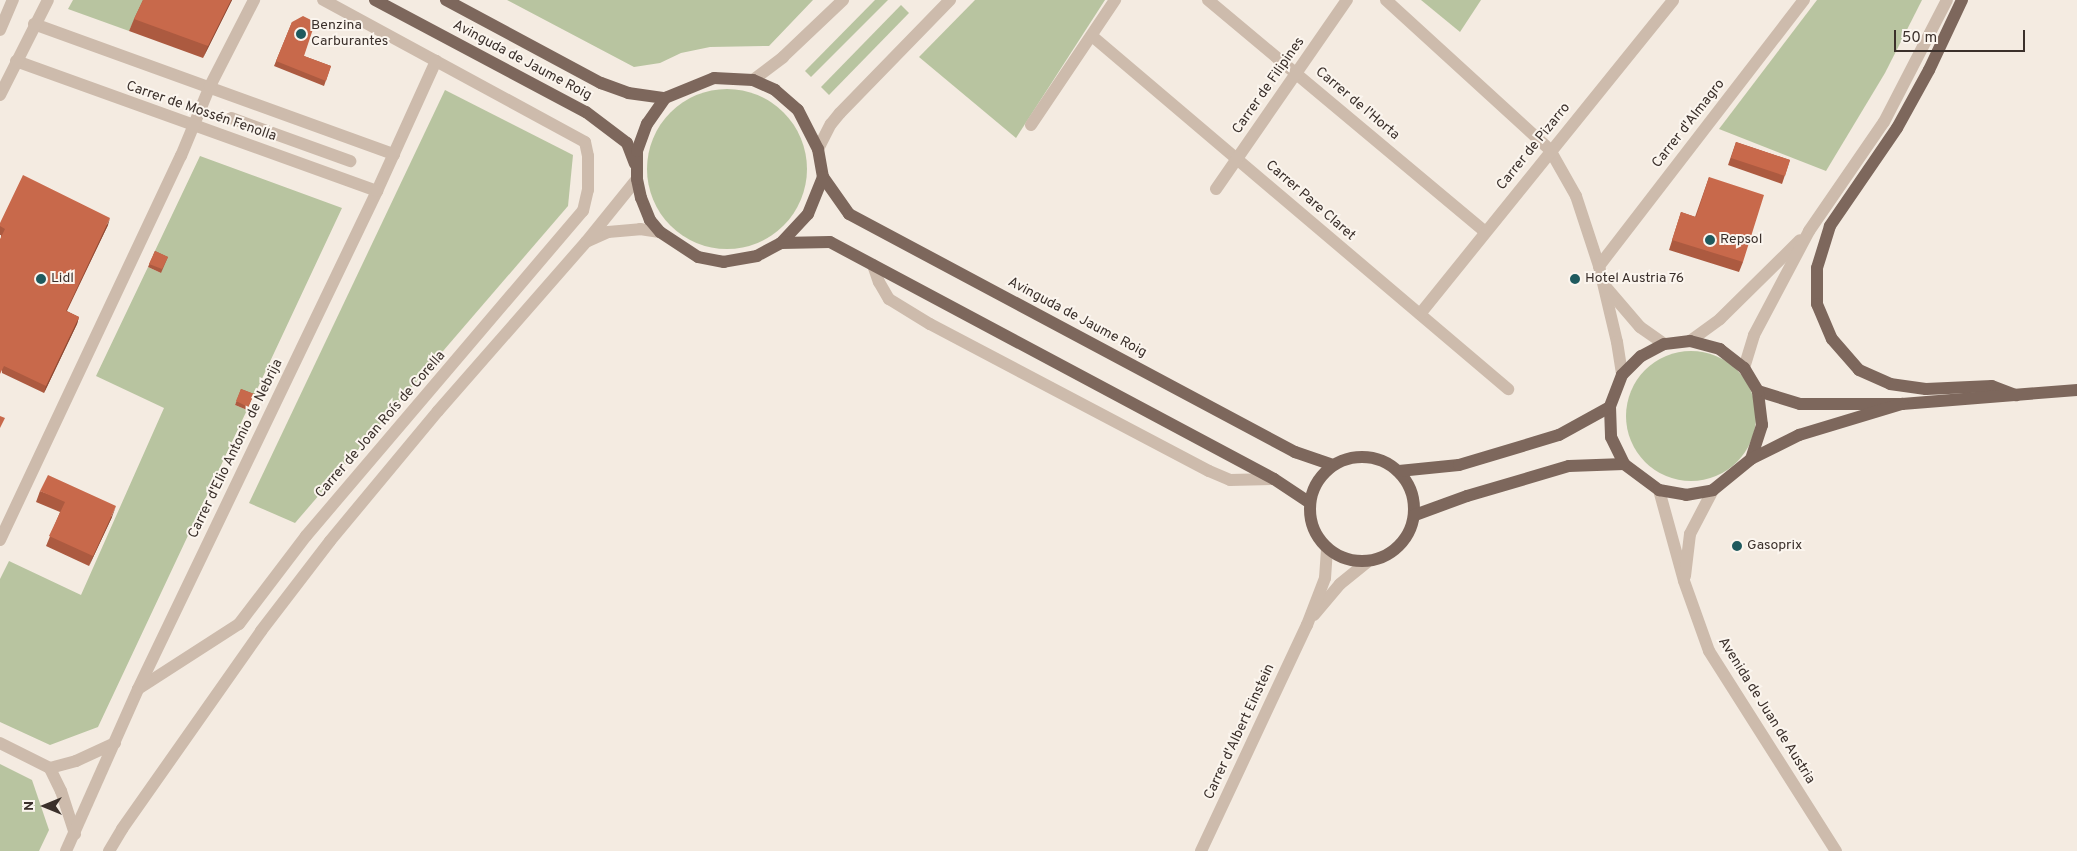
<!DOCTYPE html>
<html>
<head>
<meta charset="utf-8">
<style>
	body { margin:0 }
	#map { position:relative; width:2077px; height:851px; overflow:hidden; background:#f4ebe1; font-family:Overpass,sans-serif }
	div>[style] { position:absolute }
	[style*='--x'] { left:calc(var(--x)*1px); top:calc(var(--y)*1px); width:calc(var(--w)*1px); rotate:calc(var(--a)*1deg) }
	.green>* { inset:0; background:#b8c4a0 }
	.round { border-radius:50% }
	.minor>* { height:12px; margin:-6px; padding:0 6px; transform-origin:6px; border-radius:6px; background:#cdbbac }
	.major>* { height:12px; margin:-6px; padding:0 6px; transform-origin:6px; border-radius:6px; background:#7d675c }
	.major>.ring { margin:-6px; padding:0; box-sizing:content-box; background:none; border:12px solid #7d675c; border-radius:50% }
	.wall>* { inset:0; background:#ac5a40 }
	.shaded-wall>* { inset:0; background:#8c4a34 }
	.building>* { inset:0; background:#c8694b }
	.dots>* { width:14px; height:14px; translate:-50% -50%; box-sizing:border-box; border:2px solid #fbf5ee; border-radius:50% }
	span { translate:-50% -50%; white-space:nowrap; text-align:center; line-height:1.15; -webkit-text-stroke:4px #fbf5ee; paint-order:stroke }
	.poi-label { font-size:14px; color:#3b302b }
	.left { translate:0 -50%; text-align:left }
	.street-label { font-size:14px; color:#3b302b }
	.north { position:absolute; left:20px; top:781px; width:50px; height:50px; -webkit-text-stroke:4px #fbf5ee; paint-order:stroke; rotate:270deg; font-size:14px; font-weight:700; line-height:20px; text-align:center; color:#3b302b }
	.north::after { content:''; display:block; margin:auto; width:18px; height:22px; background:#3b302b; clip-path:polygon(50% 0,100% 100%,50% 72%,0 100%) }
	.scale { position:absolute; left:1894px; top:30px; width:131px; height:22px; box-sizing:border-box; border:2px solid #3b302b; border-top:0; padding-left:6px; font-size:15px; line-height:18px; white-space:nowrap; color:#3b302b; -webkit-text-stroke:4px #fbf5ee; paint-order:stroke }
</style>
</head>
<body>
<div id="map">
	<div class="green">
		<div style="clip-path:polygon(73px 0,144px 0,129px 31px,68px 9px)"></div>
		<div style="clip-path:polygon(507px 0,813px 0,769px 46px,710px 47px,681px 53px,660px 63px,634px 67px)"></div>
		<div style="clip-path:polygon(875px 0,888px 0,811px 77px,805px 71px)"></div>
		<div style="clip-path:polygon(975px 0,1105px 0,1016px 138px,919px 57px)"></div>
		<div style="clip-path:polygon(1421px 0,1481px 0,1460px 32px)"></div>
		<div style="clip-path:polygon(1817px 0,1922px 0,1885px 73px,1826px 171px,1719px 129px)"></div>
		<div style="clip-path:polygon(901px 5px,909px 13px,829px 95px,821px 87px)"></div>
		<div class="round" style="left:647px;top:89px;width:160px;height:160px"></div>
		<div style="clip-path:polygon(445px 90px,573px 155px,568px 206px,295px 523px,249px 503px)"></div>
		<div style="clip-path:polygon(200px 156px,342px 208px,253px 398px,240px 393px,235px 405px,247px 410px,98px 727px,50px 745px,0 722px,0 579px,9px 561px,81px 595px,164px 408px,96px 376px,148px 267px,161px 273px,153px 255px)"></div>
		<div class="round" style="left:1626px;top:351px;width:130px;height:130px"></div>
		<div style="clip-path:polygon(0 764px,32px 780px,49px 830px,39px 851px,0 851px)"></div>
	</div>
	<div class="minor">
		<div style="--x:1208;--y:0;--w:361;--a:39.9"></div>
		<div style="--x:1386;--y:0;--w:222;--a:42.4"></div>
		<div style="--x:1550;--y:150;--w:53;--a:60.5"></div>
		<div style="--x:1576;--y:196;--w:74;--a:71.8"></div>
		<div style="--x:1599;--y:266;--w:78;--a:76.7"></div>
		<div style="--x:1617;--y:342;--w:33;--a:81"></div>
		<div style="--x:34;--y:24;--w:383;--a:19.9"></div>
		<div style="--x:0;--y:30;--w:33;--a:-67"></div>
		<div style="--x:1092;--y:36;--w:546;--a:40.32"></div>
		<div style="--x:16;--y:61;--w:384;--a:19.8"></div>
		<div style="--x:753;--y:80;--w:38;--a:-37"></div>
		<div style="--x:783;--y:57;--w:83;--a:-43.5"></div>
		<div style="--x:0;--y:95;--w:106;--a:-63.2"></div>
		<div style="--x:231;--y:118;--w:127;--a:19.9"></div>
		<div style="--x:1031;--y:125;--w:151;--a:-56.1"></div>
		<div style="--x:818;--y:149;--w:28;--a:-63"></div>
		<div style="--x:831;--y:124;--w:14;--a:-51"></div>
		<div style="--x:840;--y:113;--w:158;--a:-45.8"></div>
		<div style="--x:1216;--y:189;--w:230;--a:-55.3"></div>
		<div style="--x:588;--y:241;--w:22;--a:-24"></div>
		<div style="--x:608;--y:232;--w:32;--a:-5"></div>
		<div style="--x:640;--y:229;--w:20;--a:9"></div>
		<div style="--x:873;--y:265;--w:18;--a:71"></div>
		<div style="--x:879;--y:282;--w:20;--a:60"></div>
		<div style="--x:889;--y:299;--w:48;--a:31.4"></div>
		<div style="--x:930;--y:324;--w:315;--a:27.8"></div>
		<div style="--x:1209;--y:471;--w:23;--a:23"></div>
		<div style="--x:1230;--y:480;--w:44;--a:-1.3"></div>
		<div style="--x:1599;--y:266;--w:336;--a:-52.4"></div>
		<div style="--x:1604;--y:285;--w:55;--a:49.4"></div>
		<div style="--x:1640;--y:327;--w:29;--a:35"></div>
		<div style="--x:1420;--y:314;--w:403;--a:-51.1"></div>
		<div style="--x:1690;--y:341;--w:37;--a:-36"></div>
		<div style="--x:1720;--y:319;--w:112;--a:-44.6"></div>
		<div style="--x:1744;--y:368;--w:34;--a:-73"></div>
		<div style="--x:1754;--y:335;--w:118;--a:-62.1"></div>
		<div style="--x:1809;--y:231;--w:132;--a:-55.5"></div>
		<div style="--x:1884;--y:122;--w:137;--a:-62.7"></div>
		<div style="--x:1659;--y:490;--w:94;--a:74.6"></div>
		<div style="--x:1684;--y:581;--w:74;--a:70.3"></div>
		<div style="--x:1709;--y:651;--w:237;--a:57.6"></div>
		<div style="--x:0;--y:540;--w:425;--a:-64.8"></div>
		<div style="--x:181;--y:156;--w:76;--a:-67.5"></div>
		<div style="--x:210;--y:86;--w:97;--a:-62.9"></div>
		<div style="--x:1685;--y:576;--w:42;--a:-83.2"></div>
		<div style="--x:1690;--y:534;--w:50;--a:-62.4"></div>
		<div style="--x:1314;--y:615;--w:40;--a:-50"></div>
		<div style="--x:1340;--y:584;--w:35;--a:-39"></div>
		<div style="--x:138;--y:689;--w:120;--a:-32.8"></div>
		<div style="--x:239;--y:624;--w:111;--a:-52.7"></div>
		<div style="--x:306;--y:536;--w:427;--a:-49.6"></div>
		<div style="--x:583;--y:211;--w:22;--a:-77"></div>
		<div style="--x:588;--y:190;--w:34;--a:-90"></div>
		<div style="--x:588;--y:156;--w:14;--a:-102"></div>
		<div style="--x:585;--y:142;--w:298;--a:-151.5"></div>
		<div style="--x:0;--y:743;--w:56;--a:26.6"></div>
		<div style="--x:75;--y:834;--w:45;--a:-108"></div>
		<div style="--x:61;--y:791;--w:25;--a:-116"></div>
		<div style="--x:50;--y:768;--w:27;--a:-15"></div>
		<div style="--x:76;--y:761;--w:43;--a:-24.8"></div>
		<div style="--x:66;--y:851;--w:177;--a:-66"></div>
		<div style="--x:138;--y:689;--w:552;--a:-64.36"></div>
		<div style="--x:377;--y:191;--w:143;--a:-65.6"></div>
		<div style="--x:109;--y:851;--w:26;--a:-59"></div>
		<div style="--x:122;--y:829;--w:242;--a:-54.9"></div>
		<div style="--x:261;--y:631;--w:113;--a:-52.5"></div>
		<div style="--x:330;--y:541;--w:169;--a:-50.3"></div>
		<div style="--x:438;--y:411;--w:225;--a:-48.8"></div>
		<div style="--x:586;--y:242;--w:81;--a:-51"></div>
		<div style="--x:1201;--y:851;--w:250;--a:-64.9"></div>
		<div style="--x:1307;--y:625;--w:50;--a:-69"></div>
		<div style="--x:1325;--y:578;--w:30;--a:-86"></div>
	</div>
	<div class="major">
		<div style="--x:375;--y:0;--w:239;--a:28"></div>
		<div style="--x:586;--y:112;--w:51;--a:37.1"></div>
		<div style="--x:627;--y:143;--w:22;--a:69"></div>
		<div style="--x:446;--y:0;--w:176;--a:28.2"></div>
		<div style="--x:601;--y:83;--w:29;--a:20"></div>
		<div style="--x:628;--y:93;--w:37;--a:8"></div>
		<div style="--x:1962;--y:0;--w:77;--a:115.2"></div>
		<div style="--x:1929;--y:70;--w:66;--a:118.9"></div>
		<div style="--x:1897;--y:128;--w:119;--a:124.4"></div>
		<div style="--x:1830;--y:226;--w:44;--a:107.2"></div>
		<div style="--x:1817;--y:268;--w:36;--a:90"></div>
		<div style="--x:1817;--y:304;--w:38;--a:67"></div>
		<div style="--x:1832;--y:339;--w:41;--a:48.9"></div>
		<div style="--x:1859;--y:370;--w:34;--a:24"></div>
		<div style="--x:1890;--y:384;--w:36;--a:8"></div>
		<div style="--x:1926;--y:389;--w:66;--a:-2.6"></div>
		<div style="--x:1992;--y:386;--w:26;--a:21"></div>
		<div style="--x:714;--y:78;--w:39;--a:3"></div>
		<div style="--x:753;--y:80;--w:24;--a:24"></div>
		<div style="--x:775;--y:90;--w:30;--a:41"></div>
		<div style="--x:798;--y:110;--w:44;--a:62.9"></div>
		<div style="--x:818;--y:149;--w:28;--a:80"></div>
		<div style="--x:823;--y:177;--w:40;--a:112"></div>
		<div style="--x:808;--y:214;--w:40;--a:133"></div>
		<div style="--x:781;--y:243;--w:27;--a:152"></div>
		<div style="--x:757;--y:256;--w:34;--a:170"></div>
		<div style="--x:724;--y:262;--w:26;--a:-169"></div>
		<div style="--x:698;--y:257;--w:45;--a:-146.7"></div>
		<div style="--x:660;--y:232;--w:16;--a:-130"></div>
		<div style="--x:650;--y:220;--w:24;--a:-112"></div>
		<div style="--x:641;--y:198;--w:19;--a:-102"></div>
		<div style="--x:637;--y:179;--w:28;--a:-90"></div>
		<div style="--x:637;--y:151;--w:29;--a:-70"></div>
		<div style="--x:647;--y:124;--w:32;--a:-55"></div>
		<div style="--x:665;--y:98;--w:53;--a:-22.2"></div>
		<div style="--x:823;--y:177;--w:45;--a:54.9"></div>
		<div style="--x:849;--y:214;--w:506;--a:28.09"></div>
		<div style="--x:1295;--y:452;--w:40;--a:18.9"></div>
		<div style="--x:781;--y:243;--w:49;--a:-1.2"></div>
		<div style="--x:830;--y:242;--w:503;--a:28.09"></div>
		<div style="--x:1274;--y:479;--w:43;--a:33.7"></div>
		<div style="--x:1758;--y:391;--w:44;--a:17.2"></div>
		<div style="--x:1800;--y:404;--w:102;--a:0"></div>
		<div style="--x:1902;--y:404;--w:176;--a:-4.6"></div>
		<div class="ring" style="left:1310px;top:457px;width:92px;height:92px"></div>
		<div style="--x:1751;--y:459;--w:36;--a:-72"></div>
		<div style="--x:1762;--y:425;--w:34;--a:-97"></div>
		<div style="--x:1758;--y:391;--w:27;--a:-121"></div>
		<div style="--x:1744;--y:368;--w:31;--a:-142"></div>
		<div style="--x:1720;--y:349;--w:31;--a:-165"></div>
		<div style="--x:1690;--y:341;--w:26;--a:173"></div>
		<div style="--x:1664;--y:344;--w:26;--a:152"></div>
		<div style="--x:1641;--y:356;--w:27;--a:135"></div>
		<div style="--x:1622;--y:375;--w:34;--a:111"></div>
		<div style="--x:1610;--y:407;--w:30;--a:88"></div>
		<div style="--x:1611;--y:437;--w:30;--a:64"></div>
		<div style="--x:1624;--y:464;--w:44;--a:36.6"></div>
		<div style="--x:1659;--y:490;--w:27;--a:10"></div>
		<div style="--x:1686;--y:495;--w:27;--a:-10"></div>
		<div style="--x:1713;--y:490;--w:49;--a:-39.2"></div>
		<div style="--x:1751;--y:459;--w:54;--a:-26.6"></div>
		<div style="--x:1799;--y:435;--w:108;--a:-16.8"></div>
		<div style="--x:1399;--y:471;--w:60;--a:-5.7"></div>
		<div style="--x:1459;--y:465;--w:104;--a:-16.7"></div>
		<div style="--x:1559;--y:435;--w:58;--a:-28.8"></div>
		<div style="--x:1415;--y:515;--w:55;--a:-20.1"></div>
		<div style="--x:1467;--y:496;--w:106;--a:-16.4"></div>
		<div style="--x:1569;--y:466;--w:55;--a:-2.1"></div>
	</div>
	<div class="wall">
		<div style="clip-path:polygon(143px 0,232px 0,203px 58px,129px 31px,134px 19px)"></div>
		<div style="clip-path:polygon(292px 22px,304px 56px,331px 66px,324px 86px,274px 66px)"></div>
		<div style="clip-path:polygon(1736px 142px,1790px 160px,1782px 184px,1728px 165px)"></div>
		<div style="clip-path:polygon(1709px 177px,1743px 262px,1739px 272px,1669px 250px,1681px 212px,1695px 217px)"></div>
		<div style="clip-path:polygon(0 223px,108px 225px,67px 311px,79px 317px,77px 324px,44px 393px,2px 373px,1px 235px,0 235px)"></div>
		<div style="clip-path:polygon(155px 251px,168px 257px,161px 273px,148px 267px)"></div>
		<div style="clip-path:polygon(241px 389px,254px 394px,247px 410px,235px 405px)"></div>
		<div style="clip-path:polygon(40px 491px,112px 517px,89px 566px,46px 546px,60px 512px,36px 502px)"></div>
	</div>
	<div class="shaded-wall">
		<div style="clip-path:polygon(231px 0,232px 0,203px 58px,208px 46px)"></div>
		<div style="clip-path:polygon(110px 218px,108px 225px,63px 318px,66px 311px)"></div>
		<div style="clip-path:polygon(79px 317px,77px 324px,44px 393px,46px 386px)"></div>
		<div style="clip-path:polygon(116px 506px,112px 517px,89px 566px,93px 556px)"></div>
	</div>
	<div class="building">
		<div style="clip-path:polygon(143px 0,231px 0,208px 46px,134px 19px)"></div>
		<div style="clip-path:polygon(303px 16px,313px 21px,314px 26px,304px 56px,331px 66px,326px 81px,276px 61px,292px 22px)"></div>
		<div style="clip-path:polygon(1736px 142px,1790px 160px,1785px 176px,1731px 158px)"></div>
		<div style="clip-path:polygon(23px 175px,110px 218px,66px 311px,79px 317px,46px 386px,4px 366px,0 374px,0 239px,5px 229px,0 226px,0 223px)"></div>
		<div style="clip-path:polygon(1709px 177px,1764px 195px,1743px 262px,1672px 240px,1681px 212px,1696px 217px)"></div>
		<div style="clip-path:polygon(155px 251px,168px 257px,162px 269px,149px 264px)"></div>
		<div style="clip-path:polygon(241px 389px,254px 394px,248px 407px,236px 401px)"></div>
		<div style="clip-path:polygon(0 416px,5px 418px,0 428px)"></div>
		<div style="clip-path:polygon(48px 475px,116px 506px,93px 556px,49px 536px,65px 502px,40px 491px)"></div>
	</div>
	<div class="dots">
		<div style="left:301px;top:34px;background:#1f5a5e"></div>
		<div style="left:1710px;top:240px;background:#1f5a5e"></div>
		<div style="left:41px;top:279px;background:#1f5a5e"></div>
		<div style="left:1575px;top:279px;background:#1f5a5e"></div>
		<div style="left:1737px;top:546px;background:#1f5a5e"></div>
	</div>
	<div class="poi-label">
		<span class="left" style="left:311px;top:34px">Benzina<br>Carburantes</span>
		<span class="left" style="left:1720px;top:240px">Repsol</span>
		<span class="left" style="left:51px;top:279px">Lidl</span>
		<span class="left" style="left:1585px;top:279px">Hotel Austria 76</span>
		<span class="left" style="left:1747px;top:546px">Gasoprix</span>
	</div>
	<div class="street-label">
		<span style="left:522px;top:61px;rotate:28deg">Avinguda de Jaume Roig</span>
		<span style="left:1269px;top:86px;rotate:-55deg">Carrer de Filipines</span>
		<span style="left:1357px;top:104px;rotate:40deg">Carrer de l'Horta</span>
		<span style="left:201px;top:112px;rotate:19deg">Carrer de Mossén Fenolla</span>
		<span style="left:1689px;top:124px;rotate:-52deg">Carrer d'Almagro</span>
		<span style="left:1534px;top:147px;rotate:-51deg">Carrer de Pizarro</span>
		<span style="left:1310px;top:201px;rotate:41deg">Carrer Pare Claret</span>
		<span style="left:1077px;top:318px;rotate:28deg">Avinguda de Jaume Roig</span>
		<span style="left:381px;top:425px;rotate:-49deg">Carrer de Joan Roís de Corella</span>
		<span style="left:236px;top:449px;rotate:-64deg">Carrer d'Elio Antonio de Nebrija</span>
		<span style="left:1766px;top:711px;rotate:58deg">Avenida de Juan de Austria</span>
		<span style="left:1240px;top:732px;rotate:-65deg">Carrer d'Albert Einstein</span>
	</div>
	<div class="north">N</div>
	<div class="scale">50 m</div>
</div>
</body>
</html>
